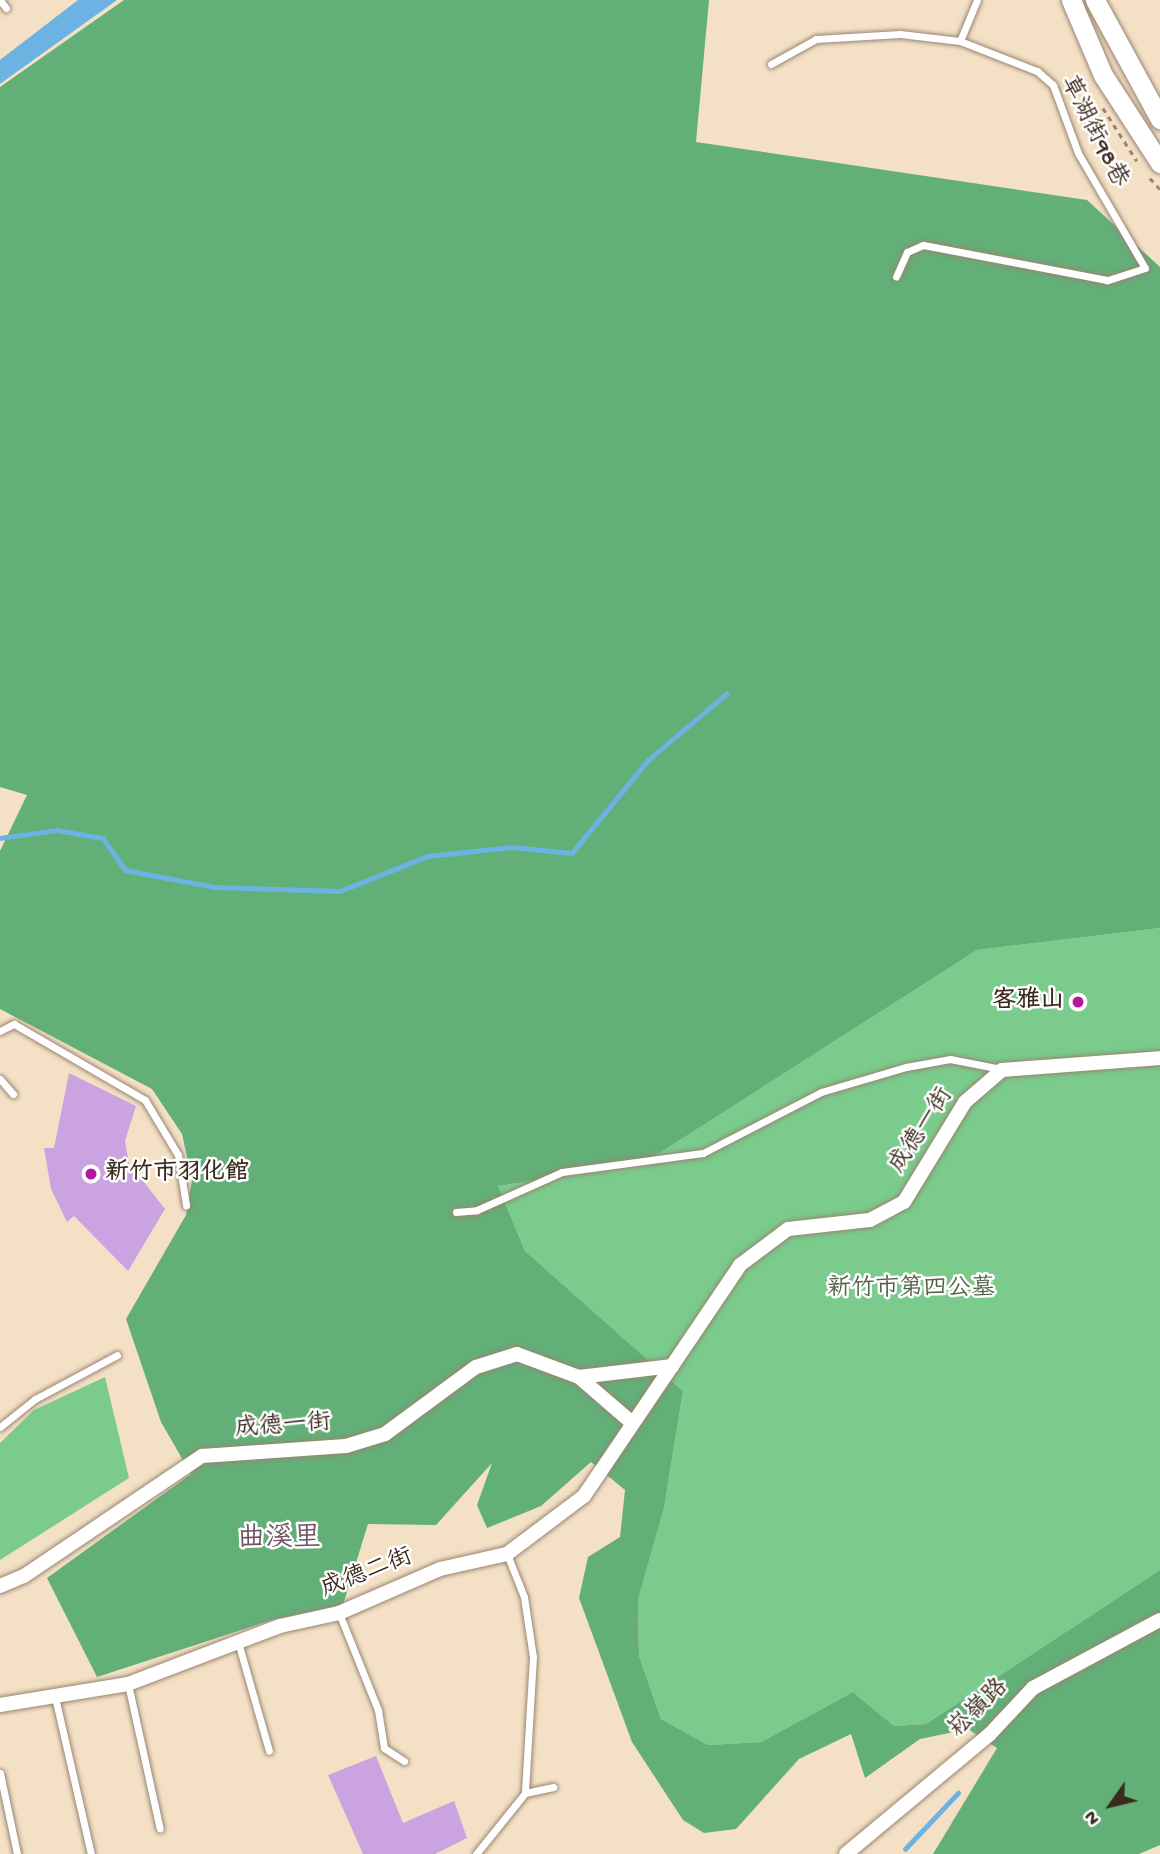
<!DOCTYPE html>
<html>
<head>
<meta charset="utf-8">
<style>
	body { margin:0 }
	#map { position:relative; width:1160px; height:1854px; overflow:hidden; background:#f4e0c5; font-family:"Gochi Hand","LXGW WenKai TC",sans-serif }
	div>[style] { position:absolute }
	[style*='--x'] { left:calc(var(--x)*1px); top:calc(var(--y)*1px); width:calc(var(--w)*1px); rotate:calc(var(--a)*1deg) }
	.green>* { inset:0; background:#7acb8c }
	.forest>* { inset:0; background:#63af78 }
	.water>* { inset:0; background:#6cb3e3 }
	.stream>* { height:4.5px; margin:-2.25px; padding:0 2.25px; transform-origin:2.25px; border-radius:2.25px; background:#6cb3e3 }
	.building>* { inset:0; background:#cca3e1 }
	.path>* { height:2.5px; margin-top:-1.25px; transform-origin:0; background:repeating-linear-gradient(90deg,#988572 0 5px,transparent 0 10px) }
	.roads { filter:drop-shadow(0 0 2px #988572) drop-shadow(0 0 2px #988572) }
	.lane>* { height:7px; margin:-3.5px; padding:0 3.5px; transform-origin:3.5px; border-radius:3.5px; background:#fff }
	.street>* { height:14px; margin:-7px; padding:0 7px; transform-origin:7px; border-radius:7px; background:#fff }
	.secondary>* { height:19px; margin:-9.5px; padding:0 9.5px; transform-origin:9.5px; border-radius:9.5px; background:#fff }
	.dots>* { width:19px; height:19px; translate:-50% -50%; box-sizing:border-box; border:4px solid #fff; border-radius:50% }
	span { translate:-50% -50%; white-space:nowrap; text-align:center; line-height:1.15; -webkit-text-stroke:5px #fff; paint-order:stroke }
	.street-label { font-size:24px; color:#3b2a1e }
	.poi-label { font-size:24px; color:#3b2a1e; font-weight:700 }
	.right { translate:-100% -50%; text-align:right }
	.left { translate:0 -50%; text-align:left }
	.park-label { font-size:24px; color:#516244 }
	.quarter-label { font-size:28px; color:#6e5462 }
	.north { position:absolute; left:1076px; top:1770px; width:70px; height:70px; -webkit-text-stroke:5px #fff; paint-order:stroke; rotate:236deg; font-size:19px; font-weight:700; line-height:28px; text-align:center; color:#3b2a1e }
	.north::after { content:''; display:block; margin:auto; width:24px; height:32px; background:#3b2a1e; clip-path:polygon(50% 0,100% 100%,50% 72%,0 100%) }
</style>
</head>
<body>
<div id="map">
	<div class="green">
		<div style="clip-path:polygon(1160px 928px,1160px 1570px,926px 1724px,894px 1726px,853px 1692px,761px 1742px,708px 1745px,661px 1719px,639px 1656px,638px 1600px,664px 1508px,683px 1391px,525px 1251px,498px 1186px,641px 1165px,977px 950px)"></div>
		<div style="clip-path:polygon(105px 1377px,129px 1478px,0 1560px,0 1443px,34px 1410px)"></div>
	</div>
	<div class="forest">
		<div style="clip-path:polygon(124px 0,709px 0,696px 142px,1087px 200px,1160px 267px,1160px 928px,977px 950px,641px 1165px,498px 1186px,525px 1251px,683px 1391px,664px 1508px,638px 1600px,639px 1656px,661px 1719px,708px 1745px,761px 1742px,853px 1692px,894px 1726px,926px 1724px,1160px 1570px,1160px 1845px,1139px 1854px,933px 1854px,997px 1748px,968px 1729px,920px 1739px,865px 1778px,851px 1734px,799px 1759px,736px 1829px,704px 1833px,683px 1820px,632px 1742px,579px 1598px,588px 1557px,620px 1537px,625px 1490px,591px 1462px,541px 1506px,487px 1528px,477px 1505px,492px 1463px,436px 1525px,368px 1524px,343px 1605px,272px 1620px,97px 1677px,47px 1578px,191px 1474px,161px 1422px,126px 1319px,186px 1215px,192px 1180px,182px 1134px,152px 1089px,0 1009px,0 851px,27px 795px,0 787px,0 87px)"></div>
	</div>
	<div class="water">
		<div style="clip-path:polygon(78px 0,117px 0,0 84px,0 60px)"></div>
	</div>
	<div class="stream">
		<div style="--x:0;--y:838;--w:58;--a:-8"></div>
		<div style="--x:57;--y:830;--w:47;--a:9.9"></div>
		<div style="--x:103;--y:838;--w:39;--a:55"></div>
		<div style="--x:125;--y:870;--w:92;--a:10.7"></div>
		<div style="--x:215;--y:887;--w:125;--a:1.8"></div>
		<div style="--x:340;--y:891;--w:95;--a:-21.7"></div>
		<div style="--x:428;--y:856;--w:84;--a:-6.1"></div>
		<div style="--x:512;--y:847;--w:60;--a:5.7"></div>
		<div style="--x:572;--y:853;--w:119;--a:-50.8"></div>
		<div style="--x:647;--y:761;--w:104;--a:-40.3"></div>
		<div style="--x:905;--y:1849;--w:77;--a:-46.6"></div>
	</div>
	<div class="building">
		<div style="clip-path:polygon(69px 1073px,136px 1106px,125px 1141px,129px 1163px,165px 1209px,128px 1271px,74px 1216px,67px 1222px,51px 1189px,44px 1148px,54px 1148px)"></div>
		<div style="clip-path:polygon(376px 1756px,403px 1823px,454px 1801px,467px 1838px,435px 1854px,363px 1854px,328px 1775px)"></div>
	</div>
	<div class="path">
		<div style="--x:1103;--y:108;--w:63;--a:57.3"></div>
		<div style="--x:1150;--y:178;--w:15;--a:48"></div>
	</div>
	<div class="roads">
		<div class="lane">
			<div style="--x:0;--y:0;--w:10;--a:53"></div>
			<div style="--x:960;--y:41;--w:44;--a:-67.5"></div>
			<div style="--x:771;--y:64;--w:51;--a:-29.1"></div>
			<div style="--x:816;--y:39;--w:84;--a:-3.4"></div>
			<div style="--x:900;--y:34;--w:60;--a:6.7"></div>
			<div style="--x:960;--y:41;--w:83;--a:21.3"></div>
			<div style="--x:1037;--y:71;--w:21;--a:41"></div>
			<div style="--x:1053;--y:85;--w:72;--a:69.8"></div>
			<div style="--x:1078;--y:153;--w:133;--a:59.8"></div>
			<div style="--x:1145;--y:268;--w:40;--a:162"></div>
			<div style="--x:1107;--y:280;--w:187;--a:-169.2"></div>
			<div style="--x:923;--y:245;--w:17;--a:156"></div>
			<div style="--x:907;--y:252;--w:27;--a:114"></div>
			<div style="--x:0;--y:1031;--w:16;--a:-27"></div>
			<div style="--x:14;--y:1024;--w:151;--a:30.1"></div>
			<div style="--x:145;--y:1100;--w:64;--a:59"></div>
			<div style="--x:178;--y:1155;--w:51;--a:80.9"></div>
			<div style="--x:0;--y:1079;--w:20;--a:49"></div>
			<div style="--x:456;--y:1212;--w:21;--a:-5"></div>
			<div style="--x:477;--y:1210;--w:93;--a:-24.1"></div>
			<div style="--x:562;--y:1172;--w:142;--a:-7.7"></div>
			<div style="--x:703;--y:1153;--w:133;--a:-27.3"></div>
			<div style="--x:821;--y:1092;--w:89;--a:-16.4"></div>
			<div style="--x:906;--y:1067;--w:45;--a:-10.3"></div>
			<div style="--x:950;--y:1059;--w:52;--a:11.1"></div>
			<div style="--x:0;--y:1427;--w:45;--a:-38.7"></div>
			<div style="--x:35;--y:1399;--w:93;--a:-28.2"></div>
			<div style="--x:507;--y:1554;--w:46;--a:68.4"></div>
			<div style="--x:524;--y:1597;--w:61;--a:81.5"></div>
			<div style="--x:533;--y:1657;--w:136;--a:93.4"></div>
			<div style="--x:339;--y:1613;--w:105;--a:68.1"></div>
			<div style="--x:378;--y:1710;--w:38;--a:81"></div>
			<div style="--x:384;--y:1748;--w:24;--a:33"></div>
			<div style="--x:238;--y:1642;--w:113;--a:74.1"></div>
			<div style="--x:128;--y:1684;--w:148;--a:77.6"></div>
			<div style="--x:55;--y:1697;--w:161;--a:77.1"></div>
			<div style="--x:0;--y:1773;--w:83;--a:78.1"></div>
			<div style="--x:476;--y:1854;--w:78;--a:-51.2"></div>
			<div style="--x:525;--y:1793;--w:29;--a:-12"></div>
		</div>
		<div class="street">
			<div style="--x:579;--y:1377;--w:67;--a:40.8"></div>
			<div style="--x:0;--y:1586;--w:26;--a:-23"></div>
			<div style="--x:24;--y:1576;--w:215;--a:-34"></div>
			<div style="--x:202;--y:1456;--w:144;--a:-4"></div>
			<div style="--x:346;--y:1446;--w:41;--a:-17.1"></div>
			<div style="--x:385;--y:1434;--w:113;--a:-36.4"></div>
			<div style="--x:476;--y:1367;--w:43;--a:-17.6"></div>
			<div style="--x:517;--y:1354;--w:66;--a:20.4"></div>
			<div style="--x:579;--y:1377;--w:94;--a:-6.7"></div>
			<div style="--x:672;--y:1366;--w:122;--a:-56"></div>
			<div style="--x:740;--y:1265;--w:60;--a:-36.9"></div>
			<div style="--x:788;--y:1229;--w:82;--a:-6.3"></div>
			<div style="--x:870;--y:1220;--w:38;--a:-28"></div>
			<div style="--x:904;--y:1202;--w:117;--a:-58.6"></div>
			<div style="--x:965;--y:1102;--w:49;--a:-40.9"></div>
			<div style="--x:1002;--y:1070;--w:158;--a:-4.3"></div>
			<div style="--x:0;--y:1705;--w:130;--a:-9.3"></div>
			<div style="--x:128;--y:1684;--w:163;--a:-20.9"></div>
			<div style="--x:280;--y:1626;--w:60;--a:-12.4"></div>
			<div style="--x:339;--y:1613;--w:110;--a:-23.5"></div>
			<div style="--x:440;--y:1569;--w:69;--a:-12.6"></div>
			<div style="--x:507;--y:1554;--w:96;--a:-37"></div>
			<div style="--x:584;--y:1496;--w:157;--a:-55.9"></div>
			<div style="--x:846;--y:1854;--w:186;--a:-39.8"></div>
			<div style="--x:989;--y:1735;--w:64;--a:-46.9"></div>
			<div style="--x:1033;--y:1688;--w:144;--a:-28.2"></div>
		</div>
		<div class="secondary">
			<div style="--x:1071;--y:0;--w:82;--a:66.9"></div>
			<div style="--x:1103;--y:75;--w:105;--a:57.1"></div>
			<div style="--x:1095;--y:0;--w:136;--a:61.4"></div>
		</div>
	</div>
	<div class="dots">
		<div style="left:1078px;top:1002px;background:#b5179e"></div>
		<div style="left:91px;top:1174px;background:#b5179e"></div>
	</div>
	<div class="street-label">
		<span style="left:1093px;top:132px;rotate:63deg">草湖街98巷</span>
		<span style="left:922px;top:1131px;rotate:-57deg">成德一街</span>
		<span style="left:283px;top:1427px;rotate:-4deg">成德一街</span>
		<span style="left:367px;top:1574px;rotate:-21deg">成德二街</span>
		<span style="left:979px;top:1709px;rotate:-44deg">崧嶺路</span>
	</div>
	<div class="poi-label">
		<span class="right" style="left:1064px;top:1002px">客雅山</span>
		<span class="left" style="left:105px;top:1174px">新竹市羽化館</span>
	</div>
	<div class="park-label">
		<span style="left:911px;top:1290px">新竹市第四公墓</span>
	</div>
	<div class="quarter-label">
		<span style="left:279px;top:1540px">曲溪里</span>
	</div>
	<div class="north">N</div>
</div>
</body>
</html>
